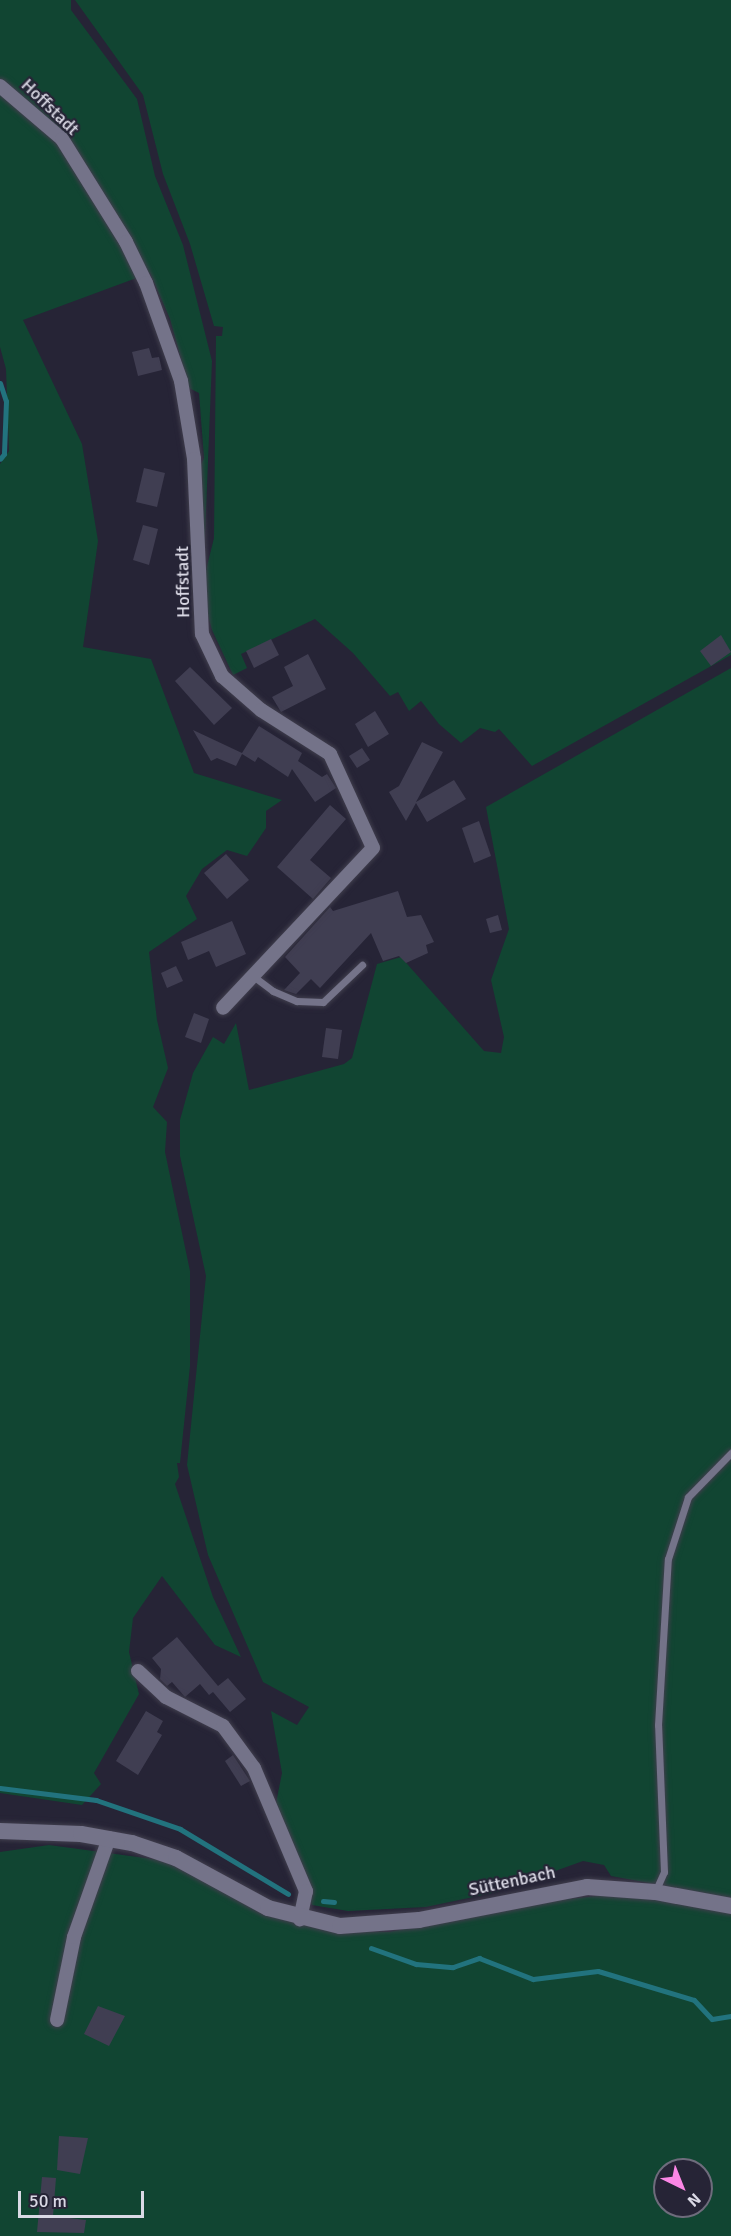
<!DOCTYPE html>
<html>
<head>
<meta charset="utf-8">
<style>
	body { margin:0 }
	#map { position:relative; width:731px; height:2236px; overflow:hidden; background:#262436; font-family:Signika,sans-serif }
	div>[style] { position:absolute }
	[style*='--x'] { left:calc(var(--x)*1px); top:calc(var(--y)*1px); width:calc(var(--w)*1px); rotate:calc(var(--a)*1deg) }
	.green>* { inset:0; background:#114532 }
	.stream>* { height:5px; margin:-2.5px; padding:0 2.5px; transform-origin:2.5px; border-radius:2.5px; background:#22737e }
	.building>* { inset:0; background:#403e52 }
	.roads { filter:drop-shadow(0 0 2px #403e4d) drop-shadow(0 0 2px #403e4d) }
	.service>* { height:7px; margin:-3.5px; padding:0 3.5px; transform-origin:3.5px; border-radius:3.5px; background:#747389 }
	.minor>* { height:14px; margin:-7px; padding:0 7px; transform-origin:7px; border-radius:7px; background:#747389 }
	.tertiary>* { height:16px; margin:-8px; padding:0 8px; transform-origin:8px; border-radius:8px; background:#747389 }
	span { translate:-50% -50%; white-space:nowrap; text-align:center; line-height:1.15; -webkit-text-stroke:4.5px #262436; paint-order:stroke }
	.street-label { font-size:18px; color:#dad9e5 }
	.north { position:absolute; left:653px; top:2158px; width:60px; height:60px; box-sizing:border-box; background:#262436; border:2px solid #6e6c7c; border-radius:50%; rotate:137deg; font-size:16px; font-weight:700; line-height:24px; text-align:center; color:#dad9e5 }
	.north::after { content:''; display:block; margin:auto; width:21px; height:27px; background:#fb86e5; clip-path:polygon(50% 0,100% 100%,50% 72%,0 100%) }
	.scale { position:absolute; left:18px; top:2191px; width:126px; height:27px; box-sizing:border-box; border:3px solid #dad9e5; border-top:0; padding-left:8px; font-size:18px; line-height:21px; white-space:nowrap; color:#dad9e5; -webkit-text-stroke:4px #262436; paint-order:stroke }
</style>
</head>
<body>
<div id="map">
	<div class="green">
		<div style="clip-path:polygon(0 0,71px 0,71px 10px,137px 99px,155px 176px,183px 245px,212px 361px,204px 561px,200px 467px,204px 458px,199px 393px,189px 388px,170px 319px,150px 273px,23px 320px,82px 444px,98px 541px,83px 647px,151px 659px,194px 773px,282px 800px,266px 811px,266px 828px,247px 856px,227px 850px,202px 869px,186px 896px,197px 919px,149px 952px,157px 1020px,168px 1068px,153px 1107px,167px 1122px,165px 1152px,190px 1271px,190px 1366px,180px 1463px,177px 1463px,179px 1477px,175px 1484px,213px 1597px,241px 1657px,215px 1645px,162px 1576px,133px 1618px,129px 1652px,139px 1694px,94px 1773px,101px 1784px,82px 1805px,0 1793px,0 464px,9px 451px,6px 369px,0 347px)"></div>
		<div style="clip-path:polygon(75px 0,731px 0,731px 655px,532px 766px,499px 729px,495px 732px,480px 728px,461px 743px,439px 724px,421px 701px,409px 711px,398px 692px,390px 696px,353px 653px,315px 619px,241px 654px,247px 668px,233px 675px,212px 630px,201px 590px,214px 538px,216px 336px,222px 336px,223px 327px,214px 326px,190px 244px,163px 174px,143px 95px)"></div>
		<div style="clip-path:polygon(731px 668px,731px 1898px,611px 1876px,604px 1865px,583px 1861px,497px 1892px,426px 1907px,348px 1911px,312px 1905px,276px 1803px,282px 1773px,271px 1711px,297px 1725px,309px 1707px,263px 1682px,208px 1555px,187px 1465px,206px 1276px,180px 1156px,180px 1120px,193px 1073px,213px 1037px,224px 1044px,236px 1023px,249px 1090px,344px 1064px,352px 1058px,377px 964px,401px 957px,484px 1051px,501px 1053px,504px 1037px,491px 980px,509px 929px,486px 807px)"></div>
		<div style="clip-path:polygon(evenodd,49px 1845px,160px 1860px,322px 1930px,389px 1932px,529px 1903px,617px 1894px,731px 1910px,731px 2236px,0 2236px,0 1852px,49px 1845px,665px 2170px,701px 2170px,701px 2206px,665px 2206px,665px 2170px)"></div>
	</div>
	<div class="stream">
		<div style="--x:0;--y:383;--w:19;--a:72"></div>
		<div style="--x:6;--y:401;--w:53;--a:92.2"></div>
		<div style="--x:4;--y:454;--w:6;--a:129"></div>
		<div style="--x:0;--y:1788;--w:97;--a:7.1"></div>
		<div style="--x:96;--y:1800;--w:89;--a:19"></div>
		<div style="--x:180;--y:1829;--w:126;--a:31"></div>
		<div style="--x:323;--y:1901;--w:11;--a:5"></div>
		<div style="--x:371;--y:1948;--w:48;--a:19.6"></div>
		<div style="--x:416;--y:1964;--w:37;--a:5"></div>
		<div style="--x:453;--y:1967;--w:28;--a:-19"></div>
		<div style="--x:479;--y:1958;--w:58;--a:21.3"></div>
		<div style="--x:533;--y:1979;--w:65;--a:-7"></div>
		<div style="--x:598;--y:1971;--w:100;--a:16.8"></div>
		<div style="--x:694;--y:2000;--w:26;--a:47"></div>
		<div style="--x:712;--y:2019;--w:19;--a:-9"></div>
	</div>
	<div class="building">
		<div style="clip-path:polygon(149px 348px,152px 358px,159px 357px,162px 370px,138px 376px,132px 352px)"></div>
		<div style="clip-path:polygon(144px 468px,165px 473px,157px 507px,136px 502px)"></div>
		<div style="clip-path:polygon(143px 525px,158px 529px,149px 565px,133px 560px)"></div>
		<div style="clip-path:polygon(721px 635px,731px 652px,711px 666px,700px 651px)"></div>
		<div style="clip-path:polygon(271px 639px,279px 655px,254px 668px,246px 651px)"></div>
		<div style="clip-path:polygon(308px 654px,326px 689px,281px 712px,272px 697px,293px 686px,284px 667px)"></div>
		<div style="clip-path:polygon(190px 667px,232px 708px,214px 725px,175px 681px)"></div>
		<div style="clip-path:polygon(375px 711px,389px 734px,368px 747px,355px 724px)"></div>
		<div style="clip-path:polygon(259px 726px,302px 753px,298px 761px,322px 777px,327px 774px,336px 788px,315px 802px,292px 769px,288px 777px,258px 757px,255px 762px,242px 754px,236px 766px,217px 758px,211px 761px,193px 730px,242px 753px)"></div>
		<div style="clip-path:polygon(422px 742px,443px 752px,416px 802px,454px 780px,466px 799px,427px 822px,416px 803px,406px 821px,389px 792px,399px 786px)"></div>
		<div style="clip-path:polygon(362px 748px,370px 760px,357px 768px,349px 756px)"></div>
		<div style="clip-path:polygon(330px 805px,346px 819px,310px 860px,331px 878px,313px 899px,277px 867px)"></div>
		<div style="clip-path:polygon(479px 821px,491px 856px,474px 863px,462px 828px)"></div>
		<div style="clip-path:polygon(226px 854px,249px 880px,227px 899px,204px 873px)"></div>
		<div style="clip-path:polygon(398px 891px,407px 917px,421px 915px,434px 942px,426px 945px,428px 953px,406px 963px,399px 956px,383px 961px,371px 933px,320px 988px,311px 979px,296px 994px,284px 990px,300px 973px,285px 957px,330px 907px,333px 911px)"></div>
		<div style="clip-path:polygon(498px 915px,502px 930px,490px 933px,486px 919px)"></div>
		<div style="clip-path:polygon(232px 921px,246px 954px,216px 967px,209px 951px,188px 960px,181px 942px)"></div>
		<div style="clip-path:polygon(176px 966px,183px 981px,167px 988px,161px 973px)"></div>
		<div style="clip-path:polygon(194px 1013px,209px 1019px,201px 1043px,185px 1037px)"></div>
		<div style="clip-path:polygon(326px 1028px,342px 1030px,338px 1059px,322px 1057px)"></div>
		<div style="clip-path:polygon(177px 1637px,218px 1686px,228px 1678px,246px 1699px,230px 1712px,213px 1692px,209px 1695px,200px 1684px,185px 1697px,172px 1682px,167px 1686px,160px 1679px,161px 1669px,152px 1658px)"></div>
		<div style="clip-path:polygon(146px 1711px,163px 1721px,157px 1732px,162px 1735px,138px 1775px,116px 1761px)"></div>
		<div style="clip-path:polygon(233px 1755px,250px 1781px,241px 1786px,225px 1761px)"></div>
		<div style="clip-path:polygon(98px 2006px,125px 2016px,109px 2046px,84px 2034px)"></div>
		<div style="clip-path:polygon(59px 2136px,88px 2138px,80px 2174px,57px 2170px)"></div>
		<div style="clip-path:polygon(42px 2177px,56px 2178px,53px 2216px,86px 2220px,84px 2233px,37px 2232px)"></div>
	</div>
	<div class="roads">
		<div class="service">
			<div style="--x:253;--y:976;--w:25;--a:37"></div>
			<div style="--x:273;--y:991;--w:26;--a:23"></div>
			<div style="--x:297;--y:1001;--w:26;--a:2"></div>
			<div style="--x:323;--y:1002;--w:54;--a:-43.5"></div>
			<div style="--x:655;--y:1892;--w:22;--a:-66"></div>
			<div style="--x:664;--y:1872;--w:147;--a:-92.3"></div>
			<div style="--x:658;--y:1725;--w:166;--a:-86.6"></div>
			<div style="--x:668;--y:1559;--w:65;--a:-72.1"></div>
			<div style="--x:688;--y:1497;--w:62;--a:-45.7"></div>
		</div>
		<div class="minor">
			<div style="--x:0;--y:86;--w:82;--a:40.5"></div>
			<div style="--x:62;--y:139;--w:121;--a:58.1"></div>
			<div style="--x:126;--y:242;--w:46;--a:64"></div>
			<div style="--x:146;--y:283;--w:104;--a:70.3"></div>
			<div style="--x:181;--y:381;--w:79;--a:80.5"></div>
			<div style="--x:194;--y:459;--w:175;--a:87.4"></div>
			<div style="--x:202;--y:634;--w:47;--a:64.5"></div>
			<div style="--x:222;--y:676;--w:52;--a:41.1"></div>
			<div style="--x:261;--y:710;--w:82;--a:32.5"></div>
			<div style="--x:330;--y:754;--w:103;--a:65.4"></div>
			<div style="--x:373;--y:848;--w:219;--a:133.2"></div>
			<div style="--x:138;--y:1671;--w:38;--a:43"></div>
			<div style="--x:166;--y:1697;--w:64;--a:27"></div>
			<div style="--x:223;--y:1726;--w:52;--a:53.6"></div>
			<div style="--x:254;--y:1768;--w:134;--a:67.1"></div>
			<div style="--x:306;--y:1891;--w:29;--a:102"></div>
			<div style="--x:57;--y:2020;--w:85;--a:-78.4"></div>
			<div style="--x:74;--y:1937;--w:105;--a:-70.5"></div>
		</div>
		<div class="tertiary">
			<div style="--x:0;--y:1831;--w:81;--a:2.1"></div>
			<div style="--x:81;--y:1834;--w:52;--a:10"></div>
			<div style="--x:132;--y:1843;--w:46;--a:18.8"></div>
			<div style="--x:176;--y:1858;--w:105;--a:28.5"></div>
			<div style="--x:268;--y:1908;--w:74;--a:14"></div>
			<div style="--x:340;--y:1926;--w:79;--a:-4.3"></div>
			<div style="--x:419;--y:1920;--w:171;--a:-11.1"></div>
			<div style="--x:587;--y:1887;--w:68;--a:4.2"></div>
			<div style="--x:655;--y:1892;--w:77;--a:10.4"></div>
		</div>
	</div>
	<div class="street-label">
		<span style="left:50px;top:107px;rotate:44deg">Hoffstadt</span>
		<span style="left:183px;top:582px;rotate:-91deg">Hoffstadt</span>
		<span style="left:512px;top:1881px;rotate:-12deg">Süttenbach</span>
	</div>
	<div class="north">N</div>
	<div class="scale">50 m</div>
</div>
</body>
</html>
